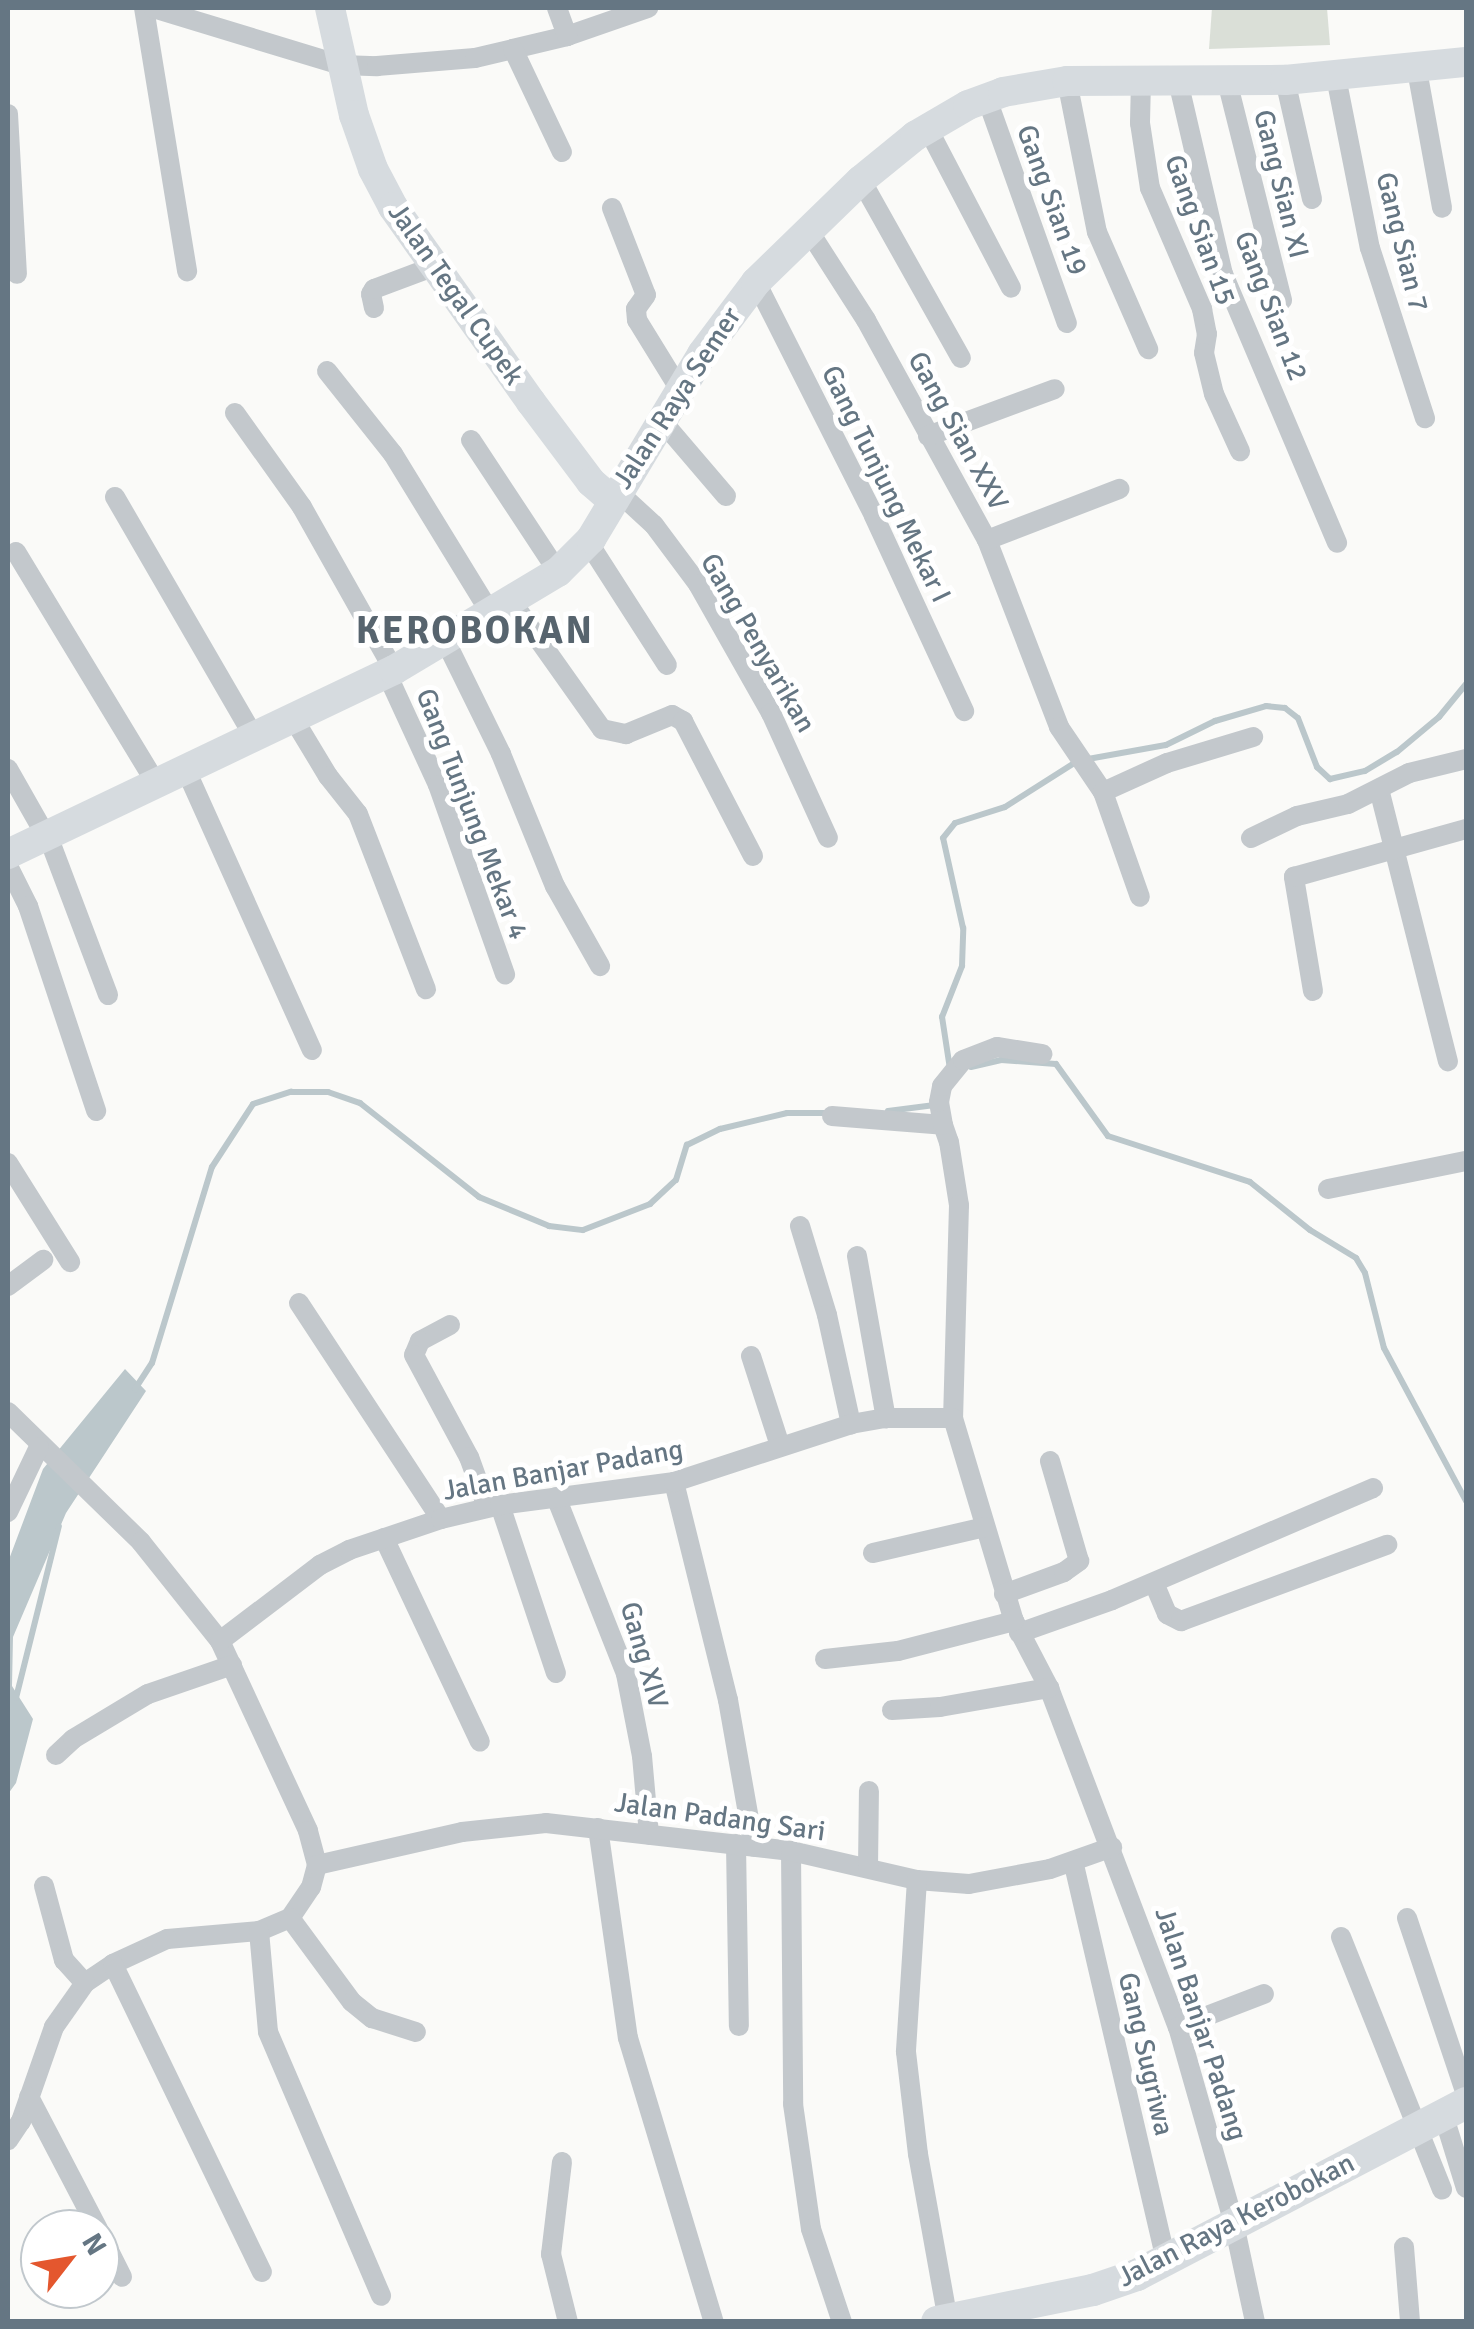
<!DOCTYPE html>
<html>
<head>
<meta charset="utf-8">
<style>
	body { margin:0 }
	#map { position:relative; width:1474px; height:2329px; overflow:hidden; background:#fafaf8; font-family:Signika,sans-serif }
	div>[style] { position:absolute }
	[style*='--x'] { left:calc(var(--x)*1px); top:calc(var(--y)*1px); width:calc(var(--w)*1px); rotate:calc(var(--a)*1deg) }
	.green>* { inset:0; background:#dadfd7 }
	.water>* { inset:0; background:#bbc7cb }
	.stream>* { height:6px; margin:-3px; padding:0 3px; transform-origin:3px; border-radius:3px; background:#bbc7cb }
	.street>* { height:20px; margin:-10px; padding:0 10px; transform-origin:10px; border-radius:10px; background:#c3c8cc }
	.secondary>* { height:30px; margin:-15px; padding:0 15px; transform-origin:15px; border-radius:15px; background:#d6dbdf }
	.primary>* { height:32px; margin:-16px; padding:0 16px; transform-origin:16px; border-radius:16px; background:#d6dbdf }
	span { translate:-50% -50%; white-space:nowrap; text-align:center; line-height:1.15; -webkit-text-stroke:10px #fff; paint-order:stroke }
	.street-label { font-size:28px; color:#657683 }
	.district-label { font-size:38px; color:#57646e; font-weight:700; letter-spacing:2.5px }
	.frame { position:absolute; inset:0; border:10px solid #657683; pointer-events:none }
	.north { position:absolute; left:20px; top:2209px; width:100px; height:100px; box-sizing:border-box; background:#fff; border:2px solid #c1c8cd; border-radius:50%; rotate:59deg; font-size:28px; font-weight:700; line-height:40px; text-align:center; color:#657683 }
	.north::after { content:''; display:block; margin:auto; width:35px; height:45px; background:#e4572e; clip-path:polygon(50% 0,100% 100%,50% 72%,0 100%) }
</style>
</head>
<body>
<div id="map">
	<div class="green">
		<div style="clip-path:polygon(1212px 8px,1327px 8px,1330px 45px,1209px 49px)"></div>
	</div>
	<div class="water">
		<div style="clip-path:polygon(125px 1369px,146px 1391px,66px 1513px,13px 1637px,12px 1686px,33px 1719px,16px 1783px,8px 1794px,8px 1562px,43px 1469px)"></div>
	</div>
	<div class="stream">
		<div style="--x:1088;--y:759;--w:79;--a:-10.2"></div>
		<div style="--x:1166;--y:745;--w:55;--a:-26.1"></div>
		<div style="--x:1215;--y:721;--w:53;--a:-16.4"></div>
		<div style="--x:1266;--y:706;--w:19;--a:6"></div>
		<div style="--x:1285;--y:708;--w:16;--a:38"></div>
		<div style="--x:1298;--y:718;--w:53;--a:68.8"></div>
		<div style="--x:1317;--y:767;--w:18;--a:43"></div>
		<div style="--x:1330;--y:779;--w:36;--a:-13"></div>
		<div style="--x:1365;--y:771;--w:37;--a:-31"></div>
		<div style="--x:1397;--y:752;--w:55;--a:-39.8"></div>
		<div style="--x:1439;--y:717;--w:43;--a:-50.7"></div>
		<div style="--x:971;--y:1067;--w:31;--a:-13"></div>
		<div style="--x:1001;--y:1060;--w:55;--a:4.2"></div>
		<div style="--x:1056;--y:1064;--w:89;--a:54.2"></div>
		<div style="--x:1108;--y:1136;--w:149;--a:17.9"></div>
		<div style="--x:1250;--y:1182;--w:77;--a:38.7"></div>
		<div style="--x:1310;--y:1230;--w:54;--a:31.3"></div>
		<div style="--x:1356;--y:1258;--w:17;--a:59"></div>
		<div style="--x:1365;--y:1273;--w:77;--a:75.8"></div>
		<div style="--x:1384;--y:1348;--w:174;--a:61.8"></div>
		<div style="--x:950;--y:1069;--w:53;--a:-98.7"></div>
		<div style="--x:942;--y:1017;--w:55;--a:-68.6"></div>
		<div style="--x:962;--y:966;--w:38;--a:-88"></div>
		<div style="--x:963;--y:928;--w:92;--a:-102.5"></div>
		<div style="--x:943;--y:838;--w:19;--a:-51"></div>
		<div style="--x:955;--y:823;--w:52;--a:-17.7"></div>
		<div style="--x:1005;--y:807;--w:84;--a:-32.4"></div>
		<div style="--x:888;--y:1111;--w:47;--a:-7.3"></div>
		<div style="--x:135;--y:1389;--w:31;--a:-57"></div>
		<div style="--x:152;--y:1363;--w:205;--a:-73"></div>
		<div style="--x:212;--y:1167;--w:75;--a:-56.9"></div>
		<div style="--x:253;--y:1104;--w:40;--a:-18"></div>
		<div style="--x:291;--y:1092;--w:37;--a:0"></div>
		<div style="--x:328;--y:1092;--w:34;--a:19"></div>
		<div style="--x:360;--y:1103;--w:152;--a:38.3"></div>
		<div style="--x:479;--y:1197;--w:76;--a:22.5"></div>
		<div style="--x:549;--y:1226;--w:34;--a:7"></div>
		<div style="--x:583;--y:1230;--w:72;--a:-21.2"></div>
		<div style="--x:650;--y:1204;--w:35;--a:-43"></div>
		<div style="--x:676;--y:1180;--w:37;--a:-73"></div>
		<div style="--x:687;--y:1145;--w:37;--a:-26"></div>
		<div style="--x:720;--y:1129;--w:69;--a:-13.4"></div>
		<div style="--x:787;--y:1113;--w:44;--a:0"></div>
		<div style="--x:16;--y:1698;--w:177;--a:-76"></div>
	</div>
	<div class="street">
		<div style="--x:144;--y:8;--w:267;--a:80.7"></div>
		<div style="--x:153;--y:8;--w:196;--a:16.9"></div>
		<div style="--x:341;--y:65;--w:36;--a:2"></div>
		<div style="--x:377;--y:66;--w:98;--a:-4.7"></div>
		<div style="--x:475;--y:58;--w:95;--a:-13.4"></div>
		<div style="--x:567;--y:36;--w:86;--a:-19.1"></div>
		<div style="--x:557;--y:8;--w:30;--a:70"></div>
		<div style="--x:513;--y:49;--w:114;--a:64.6"></div>
		<div style="--x:1417;--y:70;--w:140;--a:79.7"></div>
		<div style="--x:1336;--y:77;--w:174;--a:78.8"></div>
		<div style="--x:1370;--y:248;--w:179;--a:72.1"></div>
		<div style="--x:1285;--y:80;--w:122;--a:77.2"></div>
		<div style="--x:1067;--y:81;--w:154;--a:78.8"></div>
		<div style="--x:1097;--y:232;--w:128;--a:66.4"></div>
		<div style="--x:1141;--y:81;--w:42;--a:91.4"></div>
		<div style="--x:1140;--y:123;--w:66;--a:81.3"></div>
		<div style="--x:1150;--y:188;--w:132;--a:66.7"></div>
		<div style="--x:1202;--y:309;--w:25;--a:79"></div>
		<div style="--x:1207;--y:334;--w:19;--a:99"></div>
		<div style="--x:1204;--y:353;--w:42;--a:76.3"></div>
		<div style="--x:1214;--y:394;--w:63;--a:65.5"></div>
		<div style="--x:1178;--y:81;--w:198;--a:76.9"></div>
		<div style="--x:1223;--y:274;--w:292;--a:67"></div>
		<div style="--x:1227;--y:81;--w:226;--a:75.9"></div>
		<div style="--x:986;--y:96;--w:241;--a:70.4"></div>
		<div style="--x:8;--y:114;--w:160;--a:86.8"></div>
		<div style="--x:928;--y:129;--w:179;--a:62.4"></div>
		<div style="--x:861;--y:180;--w:204;--a:60.7"></div>
		<div style="--x:612;--y:208;--w:93;--a:68.7"></div>
		<div style="--x:646;--y:295;--w:17;--a:126"></div>
		<div style="--x:636;--y:309;--w:11;--a:85"></div>
		<div style="--x:637;--y:320;--w:82;--a:58.4"></div>
		<div style="--x:807;--y:228;--w:109;--a:57.3"></div>
		<div style="--x:866;--y:320;--w:251;--a:61.2"></div>
		<div style="--x:987;--y:540;--w:200;--a:68.9"></div>
		<div style="--x:1059;--y:727;--w:78;--a:55.9"></div>
		<div style="--x:1103;--y:792;--w:111;--a:70.6"></div>
		<div style="--x:756;--y:282;--w:262;--a:63.2"></div>
		<div style="--x:874;--y:516;--w:215;--a:65.2"></div>
		<div style="--x:374;--y:308;--w:14;--a:-102"></div>
		<div style="--x:371;--y:294;--w:6;--a:-59"></div>
		<div style="--x:374;--y:289;--w:65;--a:-20.7"></div>
		<div style="--x:327;--y:371;--w:106;--a:51.5"></div>
		<div style="--x:393;--y:454;--w:188;--a:58.5"></div>
		<div style="--x:235;--y:413;--w:115;--a:54.5"></div>
		<div style="--x:302;--y:507;--w:187;--a:60.6"></div>
		<div style="--x:661;--y:420;--w:100;--a:49.5"></div>
		<div style="--x:928;--y:436;--w:135;--a:-20.3"></div>
		<div style="--x:471;--y:440;--w:158;--a:56.6"></div>
		<div style="--x:617;--y:491;--w:50;--a:42.6"></div>
		<div style="--x:654;--y:525;--w:74;--a:53.3"></div>
		<div style="--x:698;--y:584;--w:148;--a:60.5"></div>
		<div style="--x:771;--y:713;--w:137;--a:65.5"></div>
		<div style="--x:115;--y:497;--w:277;--a:59.9"></div>
		<div style="--x:987;--y:540;--w:142;--a:-21.1"></div>
		<div style="--x:588;--y:542;--w:146;--a:57.3"></div>
		<div style="--x:16;--y:552;--w:272;--a:58.8"></div>
		<div style="--x:512;--y:602;--w:156;--a:54.7"></div>
		<div style="--x:602;--y:729;--w:25;--a:12"></div>
		<div style="--x:626;--y:734;--w:50;--a:-22.4"></div>
		<div style="--x:672;--y:715;--w:13;--a:29"></div>
		<div style="--x:683;--y:721;--w:152;--a:62.6"></div>
		<div style="--x:445;--y:640;--w:127;--a:63.8"></div>
		<div style="--x:501;--y:754;--w:143;--a:67.8"></div>
		<div style="--x:555;--y:886;--w:92;--a:60.6"></div>
		<div style="--x:387;--y:674;--w:122;--a:65.3"></div>
		<div style="--x:438;--y:785;--w:201;--a:70.5"></div>
		<div style="--x:293;--y:718;--w:68;--a:58.9"></div>
		<div style="--x:328;--y:776;--w:48;--a:51.7"></div>
		<div style="--x:358;--y:814;--w:188;--a:68.8"></div>
		<div style="--x:8;--y:769;--w:77;--a:60.4"></div>
		<div style="--x:186;--y:770;--w:307;--a:65.8"></div>
		<div style="--x:1379;--y:789;--w:281;--a:75.8"></div>
		<div style="--x:1103;--y:792;--w:70;--a:-24.4"></div>
		<div style="--x:1167;--y:763;--w:90;--a:-16.8"></div>
		<div style="--x:48;--y:836;--w:170;--a:69.3"></div>
		<div style="--x:1251;--y:838;--w:51;--a:-25.6"></div>
		<div style="--x:1297;--y:816;--w:52;--a:-13.2"></div>
		<div style="--x:1348;--y:804;--w:68;--a:-26.9"></div>
		<div style="--x:1409;--y:773;--w:59;--a:-13.8"></div>
		<div style="--x:8;--y:866;--w:45;--a:63.4"></div>
		<div style="--x:28;--y:906;--w:216;--a:71.6"></div>
		<div style="--x:1313;--y:991;--w:116;--a:-99.5"></div>
		<div style="--x:1294;--y:877;--w:179;--a:-15.6"></div>
		<div style="--x:832;--y:1116;--w:111;--a:4.6"></div>
		<div style="--x:943;--y:1125;--w:18;--a:71"></div>
		<div style="--x:949;--y:1142;--w:64;--a:81"></div>
		<div style="--x:959;--y:1205;--w:213;--a:91.6"></div>
		<div style="--x:953;--y:1418;--w:212;--a:73.3"></div>
		<div style="--x:1014;--y:1621;--w:76;--a:62.4"></div>
		<div style="--x:1049;--y:1688;--w:363;--a:69.2"></div>
		<div style="--x:1178;--y:2027;--w:205;--a:74.1"></div>
		<div style="--x:1234;--y:2224;--w:100;--a:77.9"></div>
		<div style="--x:943;--y:1125;--w:23;--a:-100"></div>
		<div style="--x:939;--y:1102;--w:16;--a:-79"></div>
		<div style="--x:942;--y:1086;--w:33;--a:-51"></div>
		<div style="--x:963;--y:1060;--w:36;--a:-21"></div>
		<div style="--x:997;--y:1047;--w:46;--a:8.8"></div>
		<div style="--x:8;--y:1163;--w:117;--a:57.9"></div>
		<div style="--x:1328;--y:1189;--w:141;--a:-11.5"></div>
		<div style="--x:800;--y:1226;--w:93;--a:73.1"></div>
		<div style="--x:827;--y:1315;--w:112;--a:77.6"></div>
		<div style="--x:857;--y:1256;--w:165;--a:79.9"></div>
		<div style="--x:8;--y:1286;--w:44;--a:-36.6"></div>
		<div style="--x:299;--y:1303;--w:258;--a:56.7"></div>
		<div style="--x:450;--y:1325;--w:34;--a:152"></div>
		<div style="--x:420;--y:1341;--w:15;--a:113"></div>
		<div style="--x:414;--y:1355;--w:116;--a:61.7"></div>
		<div style="--x:469;--y:1457;--w:53;--a:70.2"></div>
		<div style="--x:751;--y:1356;--w:95;--a:72.1"></div>
		<div style="--x:8;--y:1412;--w:186;--a:44.3"></div>
		<div style="--x:141;--y:1542;--w:127;--a:51.4"></div>
		<div style="--x:220;--y:1641;--w:209;--a:65.1"></div>
		<div style="--x:308;--y:1831;--w:35;--a:75"></div>
		<div style="--x:317;--y:1865;--w:23;--a:105"></div>
		<div style="--x:311;--y:1887;--w:37;--a:124"></div>
		<div style="--x:290;--y:1918;--w:34;--a:157"></div>
		<div style="--x:259;--y:1931;--w:92;--a:175"></div>
		<div style="--x:167;--y:1939;--w:60;--a:155.2"></div>
		<div style="--x:113;--y:1964;--w:34;--a:146"></div>
		<div style="--x:85;--y:1983;--w:54;--a:125.2"></div>
		<div style="--x:54;--y:2027;--w:100;--a:109.3"></div>
		<div style="--x:21;--y:2121;--w:23;--a:124"></div>
		<div style="--x:674;--y:1482;--w:225;--a:76.1"></div>
		<div style="--x:728;--y:1700;--w:149;--a:80"></div>
		<div style="--x:556;--y:1497;--w:190;--a:68.4"></div>
		<div style="--x:626;--y:1674;--w:84;--a:79"></div>
		<div style="--x:642;--y:1756;--w:79;--a:84.9"></div>
		<div style="--x:500;--y:1505;--w:177;--a:71.6"></div>
		<div style="--x:8;--y:1512;--w:72;--a:-64.5"></div>
		<div style="--x:384;--y:1538;--w:225;--a:64.8"></div>
		<div style="--x:873;--y:1553;--w:115;--a:-13.1"></div>
		<div style="--x:1154;--y:1583;--w:34;--a:67"></div>
		<div style="--x:1167;--y:1614;--w:16;--a:27"></div>
		<div style="--x:1181;--y:1621;--w:220;--a:-20.3"></div>
		<div style="--x:1004;--y:1594;--w:64;--a:-20.1"></div>
		<div style="--x:1064;--y:1572;--w:19;--a:-36"></div>
		<div style="--x:1079;--y:1561;--w:104;--a:-106.2"></div>
		<div style="--x:1019;--y:1633;--w:99;--a:-19.5"></div>
		<div style="--x:1112;--y:1600;--w:284;--a:-23.2"></div>
		<div style="--x:220;--y:1641;--w:126;--a:-37.2"></div>
		<div style="--x:320;--y:1565;--w:33;--a:-27"></div>
		<div style="--x:349;--y:1550;--w:97;--a:-18.6"></div>
		<div style="--x:441;--y:1519;--w:61;--a:-13.3"></div>
		<div style="--x:500;--y:1505;--w:176;--a:-7.5"></div>
		<div style="--x:674;--y:1482;--w:186;--a:-18.1"></div>
		<div style="--x:851;--y:1424;--w:36;--a:-10"></div>
		<div style="--x:886;--y:1418;--w:67;--a:0"></div>
		<div style="--x:825;--y:1659;--w:73;--a:-6.3"></div>
		<div style="--x:898;--y:1651;--w:120;--a:-14.5"></div>
		<div style="--x:892;--y:1710;--w:48;--a:-3.6"></div>
		<div style="--x:940;--y:1707;--w:111;--a:-9.9"></div>
		<div style="--x:56;--y:1755;--w:23;--a:-43"></div>
		<div style="--x:73;--y:1739;--w:87;--a:-31"></div>
		<div style="--x:148;--y:1694;--w:89;--a:-19"></div>
		<div style="--x:598;--y:1828;--w:212;--a:81.9"></div>
		<div style="--x:628;--y:2038;--w:297;--a:73.2"></div>
		<div style="--x:736;--y:1844;--w:182;--a:89.1"></div>
		<div style="--x:791;--y:1851;--w:253;--a:89.5"></div>
		<div style="--x:793;--y:2104;--w:126;--a:81.8"></div>
		<div style="--x:811;--y:2229;--w:98;--a:71.6"></div>
		<div style="--x:317;--y:1865;--w:149;--a:-12.8"></div>
		<div style="--x:462;--y:1832;--w:84;--a:-6.1"></div>
		<div style="--x:546;--y:1823;--w:247;--a:6.5"></div>
		<div style="--x:791;--y:1851;--w:129;--a:13"></div>
		<div style="--x:917;--y:1880;--w:52;--a:4.4"></div>
		<div style="--x:969;--y:1884;--w:82;--a:-10.5"></div>
		<div style="--x:1050;--y:1869;--w:66;--a:-19.5"></div>
		<div style="--x:1074;--y:1865;--w:400;--a:76.9"></div>
		<div style="--x:868;--y:1868;--w:77;--a:-89.3"></div>
		<div style="--x:917;--y:1880;--w:172;--a:93.7"></div>
		<div style="--x:906;--y:2052;--w:103;--a:83.3"></div>
		<div style="--x:918;--y:2154;--w:169;--a:79.8"></div>
		<div style="--x:44;--y:1886;--w:77;--a:74.9"></div>
		<div style="--x:64;--y:1960;--w:31;--a:48"></div>
		<div style="--x:290;--y:1918;--w:104;--a:53.6"></div>
		<div style="--x:352;--y:2002;--w:26;--a:39"></div>
		<div style="--x:372;--y:2018;--w:46;--a:17.7"></div>
		<div style="--x:1407;--y:1918;--w:186;--a:71.5"></div>
		<div style="--x:259;--y:1931;--w:101;--a:84.9"></div>
		<div style="--x:268;--y:2032;--w:287;--a:66.8"></div>
		<div style="--x:1341;--y:1937;--w:272;--a:68.2"></div>
		<div style="--x:113;--y:1964;--w:342;--a:64.2"></div>
		<div style="--x:1178;--y:2027;--w:92;--a:-21"></div>
		<div style="--x:29;--y:2097;--w:149;--a:62.4"></div>
		<div style="--x:1444;--y:2117;--w:74;--a:72.8"></div>
		<div style="--x:562;--y:2162;--w:93;--a:96.8"></div>
		<div style="--x:551;--y:2254;--w:70;--a:76"></div>
		<div style="--x:100;--y:2233;--w:49;--a:63.4"></div>
		<div style="--x:1404;--y:2247;--w:75;--a:85.4"></div>
	</div>
	<div class="secondary">
		<div style="--x:330;--y:8;--w:110;--a:77.4"></div>
		<div style="--x:354;--y:115;--w:57;--a:70.6"></div>
		<div style="--x:373;--y:169;--w:43;--a:62.2"></div>
		<div style="--x:393;--y:207;--w:239;--a:54.7"></div>
		<div style="--x:531;--y:402;--w:100;--a:53.1"></div>
		<div style="--x:591;--y:482;--w:28;--a:41"></div>
		<div style="--x:8;--y:854;--w:428;--a:-25.5"></div>
		<div style="--x:394;--y:670;--w:191;--a:-30.9"></div>
		<div style="--x:558;--y:572;--w:47;--a:-45"></div>
		<div style="--x:591;--y:539;--w:216;--a:-59"></div>
		<div style="--x:702;--y:354;--w:90;--a:-53.1"></div>
		<div style="--x:756;--y:282;--w:146;--a:-44.2"></div>
		<div style="--x:861;--y:180;--w:70;--a:-39.2"></div>
		<div style="--x:915;--y:136;--w:61;--a:-30.3"></div>
		<div style="--x:968;--y:105;--w:37;--a:-20"></div>
		<div style="--x:1003;--y:92;--w:65;--a:-9.8"></div>
		<div style="--x:1067;--y:81;--w:218;--a:-0.3"></div>
		<div style="--x:1285;--y:80;--w:182;--a:-5.7"></div>
	</div>
	<div class="primary">
		<div style="--x:937;--y:2322;--w:159;--a:-11.6"></div>
		<div style="--x:1093;--y:2290;--w:46;--a:-18.8"></div>
		<div style="--x:1137;--y:2275;--w:371;--a:-27.6"></div>
	</div>
	<div class="street-label">
		<span style="left:1281px;top:184px;rotate:76deg">Gang Sian XI</span>
		<span style="left:1052px;top:200px;rotate:70deg">Gang Sian 19</span>
		<span style="left:1200px;top:230px;rotate:70deg">Gang Sian 15</span>
		<span style="left:1402px;top:242px;rotate:76deg">Gang Sian 7</span>
		<span style="left:456px;top:294px;rotate:55deg">Jalan Tegal Cupek</span>
		<span style="left:1271px;top:306px;rotate:69deg">Gang Sian 12</span>
		<span style="left:677px;top:398px;rotate:-57deg">Jalan Raya Semer</span>
		<span style="left:958px;top:431px;rotate:61deg">Gang Sian XXV</span>
		<span style="left:886px;top:484px;rotate:64deg">Gang Tunjung Mekar I</span>
		<span style="left:758px;top:643px;rotate:60deg">Gang Penyarikan</span>
		<span style="left:472px;top:814px;rotate:69deg">Gang Tunjung Mekar 4</span>
		<span style="left:563px;top:1470px;rotate:-10deg">Jalan Banjar Padang</span>
		<span style="left:644px;top:1655px;rotate:74deg">Gang XIV</span>
		<span style="left:720px;top:1817px;rotate:8deg">Jalan Padang Sari</span>
		<span style="left:1201px;top:2024px;rotate:72deg">Jalan Banjar Padang</span>
		<span style="left:1146px;top:2054px;rotate:77deg">Gang Sugriwa</span>
		<span style="left:1236px;top:2220px;rotate:-27deg">Jalan Raya Kerobokan</span>
	</div>
	<div class="district-label">
		<span style="left:475px;top:631px">KEROBOKAN</span>
	</div>
	<div class="frame"></div>
	<div class="north">N</div>
</div>
</body>
</html>
